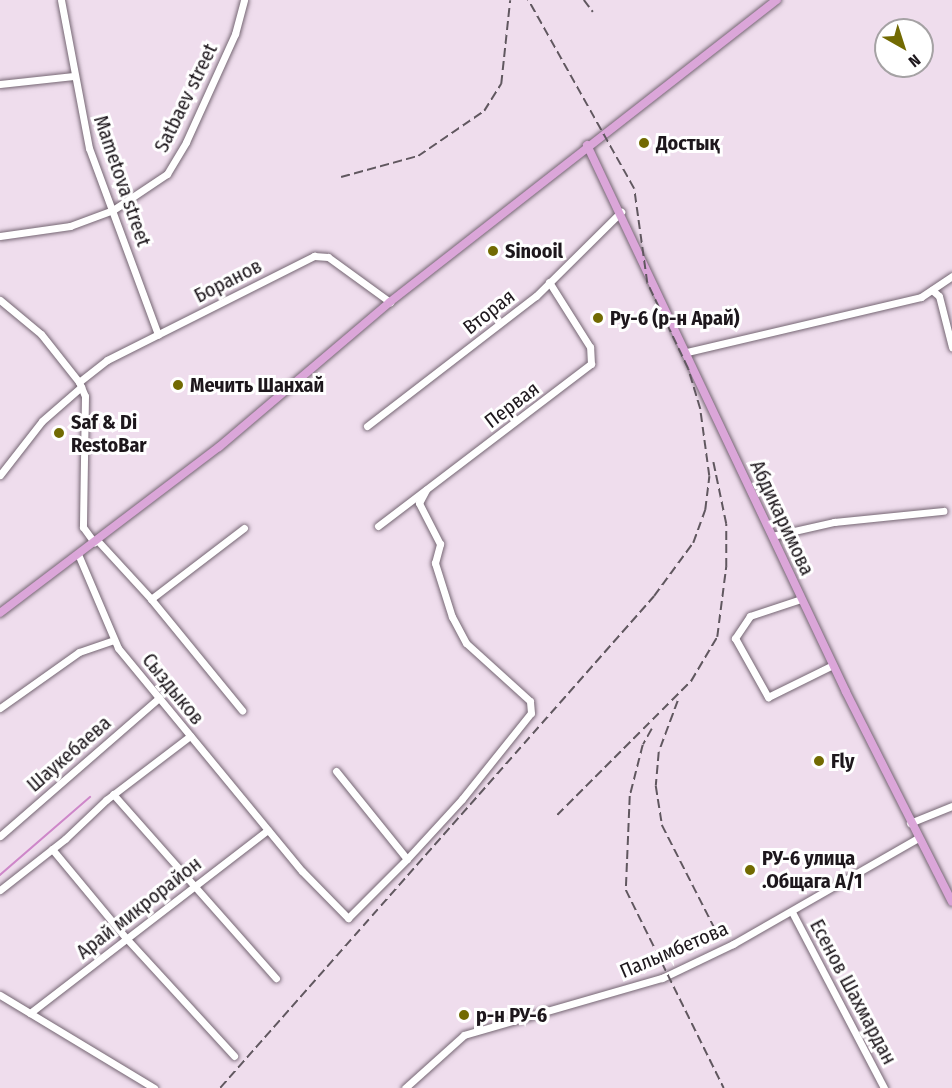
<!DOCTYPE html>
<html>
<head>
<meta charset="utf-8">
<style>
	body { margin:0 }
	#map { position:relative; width:952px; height:1088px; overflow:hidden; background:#efdded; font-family:"Fira Sans Condensed",sans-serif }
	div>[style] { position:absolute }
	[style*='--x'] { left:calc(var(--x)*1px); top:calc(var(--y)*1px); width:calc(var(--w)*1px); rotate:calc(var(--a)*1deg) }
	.stream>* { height:1.5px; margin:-0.75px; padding:0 0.75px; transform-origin:0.75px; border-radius:0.75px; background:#ce87c9 }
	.roads { filter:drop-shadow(0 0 2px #756673) drop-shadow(0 0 2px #756673) }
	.minor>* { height:7px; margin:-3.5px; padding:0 3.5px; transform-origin:3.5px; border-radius:3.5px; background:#fff }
	.major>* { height:8px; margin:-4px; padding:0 4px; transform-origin:4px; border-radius:4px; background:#dba6d9 }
	.rail>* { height:1.5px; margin-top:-0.75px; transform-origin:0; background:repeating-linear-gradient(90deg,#60575f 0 9px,transparent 0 13.5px) }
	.dots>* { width:16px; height:16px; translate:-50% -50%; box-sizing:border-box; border:3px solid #fff; border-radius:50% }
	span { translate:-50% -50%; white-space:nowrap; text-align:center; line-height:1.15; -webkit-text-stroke:6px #fff; paint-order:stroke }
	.street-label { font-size:20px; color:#1d171c }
	.poi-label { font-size:20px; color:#1d171c; font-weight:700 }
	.left { translate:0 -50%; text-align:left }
	.north { position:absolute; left:874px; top:18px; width:60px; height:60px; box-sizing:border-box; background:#fff; border:2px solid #a5a2a4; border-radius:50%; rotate:141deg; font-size:16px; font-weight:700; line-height:24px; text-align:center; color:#1d171c }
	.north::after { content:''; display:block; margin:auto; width:21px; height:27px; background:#726a02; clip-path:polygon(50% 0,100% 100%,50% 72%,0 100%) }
</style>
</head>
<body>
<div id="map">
	<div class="stream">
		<div style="--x:0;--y:875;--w:119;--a:-40.9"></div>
	</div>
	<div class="roads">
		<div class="minor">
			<div style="--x:61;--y:0;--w:151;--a:79.3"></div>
			<div style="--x:89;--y:148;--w:199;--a:69.7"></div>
			<div style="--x:0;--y:84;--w:74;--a:-6.2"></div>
			<div style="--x:0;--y:236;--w:71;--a:-8.1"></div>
			<div style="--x:70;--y:226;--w:46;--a:-20.4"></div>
			<div style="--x:113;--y:210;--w:65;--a:-33.7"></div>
			<div style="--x:167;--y:174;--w:37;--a:-59"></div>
			<div style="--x:186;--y:142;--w:119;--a:-65.6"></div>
			<div style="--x:235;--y:34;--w:35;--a:-75"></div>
			<div style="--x:932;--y:290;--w:9;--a:41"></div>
			<div style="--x:939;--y:296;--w:53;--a:75.7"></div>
			<div style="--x:0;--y:300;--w:53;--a:39.7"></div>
			<div style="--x:41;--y:334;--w:61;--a:51.6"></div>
			<div style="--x:79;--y:382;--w:15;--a:67"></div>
			<div style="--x:85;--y:396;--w:131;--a:90.9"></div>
			<div style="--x:83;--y:527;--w:19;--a:54"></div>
			<div style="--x:687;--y:352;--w:240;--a:-13.2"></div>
			<div style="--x:921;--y:297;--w:37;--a:-34"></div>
			<div style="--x:79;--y:382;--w:36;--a:-38"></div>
			<div style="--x:107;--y:360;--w:232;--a:-26.7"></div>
			<div style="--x:314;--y:256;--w:14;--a:4"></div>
			<div style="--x:328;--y:257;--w:77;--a:36"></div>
			<div style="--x:367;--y:426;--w:213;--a:-37.6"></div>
			<div style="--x:536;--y:296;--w:120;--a:-44.7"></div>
			<div style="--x:0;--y:475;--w:68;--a:-52.1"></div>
			<div style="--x:42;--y:421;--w:52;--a:-41.1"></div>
			<div style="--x:378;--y:526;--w:268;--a:-37.3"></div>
			<div style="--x:591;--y:364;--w:17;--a:-93"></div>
			<div style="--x:590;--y:347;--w:77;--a:-122.2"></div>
			<div style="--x:772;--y:536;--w:64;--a:-12.7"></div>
			<div style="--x:834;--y:522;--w:110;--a:-5.8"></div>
			<div style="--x:97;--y:540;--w:80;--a:47.5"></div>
			<div style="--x:151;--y:599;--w:117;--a:-37.4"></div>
			<div style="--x:78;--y:554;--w:102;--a:66.9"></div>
			<div style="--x:118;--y:648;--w:289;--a:50.5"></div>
			<div style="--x:302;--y:871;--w:66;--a:45.6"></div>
			<div style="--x:348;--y:918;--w:83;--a:-45"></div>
			<div style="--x:407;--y:859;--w:113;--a:-128.9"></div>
			<div style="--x:151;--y:599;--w:144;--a:50.7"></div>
			<div style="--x:801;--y:599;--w:54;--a:161.6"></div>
			<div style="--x:750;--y:616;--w:27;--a:124"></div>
			<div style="--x:735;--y:638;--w:68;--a:60.8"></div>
			<div style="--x:768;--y:697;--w:72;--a:-26.2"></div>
			<div style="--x:0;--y:708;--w:97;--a:-35.3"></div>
			<div style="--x:79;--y:652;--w:37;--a:-19"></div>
			<div style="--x:113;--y:794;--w:246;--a:48.5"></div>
			<div style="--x:910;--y:823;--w:45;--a:-22"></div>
			<div style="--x:0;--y:836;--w:211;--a:-41"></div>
			<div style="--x:52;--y:849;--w:116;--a:50.3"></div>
			<div style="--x:126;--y:938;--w:160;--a:47.5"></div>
			<div style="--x:407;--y:859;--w:81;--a:-47.5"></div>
			<div style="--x:462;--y:799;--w:110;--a:-51.3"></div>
			<div style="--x:531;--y:713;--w:12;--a:-95"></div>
			<div style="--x:530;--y:701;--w:86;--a:-137.8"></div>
			<div style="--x:466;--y:643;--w:30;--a:-118"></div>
			<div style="--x:452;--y:617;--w:57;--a:-107.5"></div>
			<div style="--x:435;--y:563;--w:20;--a:-75"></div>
			<div style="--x:440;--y:544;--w:46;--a:-117.1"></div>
			<div style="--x:419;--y:503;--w:15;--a:-62"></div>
			<div style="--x:0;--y:890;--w:83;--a:-38.1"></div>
			<div style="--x:65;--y:839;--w:57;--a:-43.6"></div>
			<div style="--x:106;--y:800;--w:106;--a:-37.3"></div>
			<div style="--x:792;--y:912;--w:199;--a:62.4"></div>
			<div style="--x:0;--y:995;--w:180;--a:31.1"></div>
			<div style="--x:30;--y:1013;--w:300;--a:-37.6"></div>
			<div style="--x:405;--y:1088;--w:79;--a:-41.9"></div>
			<div style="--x:464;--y:1035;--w:206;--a:-16.1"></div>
			<div style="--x:662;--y:978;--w:79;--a:-25.6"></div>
			<div style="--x:733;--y:944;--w:213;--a:-29.8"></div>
		</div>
		<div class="major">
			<div style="--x:587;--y:145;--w:605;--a:64.66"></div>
			<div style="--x:846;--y:692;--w:235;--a:63.2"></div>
			<div style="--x:0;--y:613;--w:275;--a:-37.2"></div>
			<div style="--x:219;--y:447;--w:224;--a:-40.3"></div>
			<div style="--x:390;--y:302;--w:491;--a:-38"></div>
		</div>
	</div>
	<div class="rail">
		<div style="--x:584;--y:0;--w:15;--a:53"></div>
		<div style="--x:341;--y:177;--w:80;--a:-15.3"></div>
		<div style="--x:418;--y:156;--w:80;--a:-34.3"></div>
		<div style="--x:484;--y:111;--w:32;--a:-58"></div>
		<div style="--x:501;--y:84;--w:84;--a:-83.9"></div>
		<div style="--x:678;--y:701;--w:54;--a:110.4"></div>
		<div style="--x:659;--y:752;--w:34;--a:95"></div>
		<div style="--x:656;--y:786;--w:39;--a:81"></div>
		<div style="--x:662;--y:825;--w:126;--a:63"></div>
		<div style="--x:652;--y:729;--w:18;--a:119"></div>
		<div style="--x:643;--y:745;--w:53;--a:104.3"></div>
		<div style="--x:630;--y:796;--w:94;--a:92.4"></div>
		<div style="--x:626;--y:890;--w:221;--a:63.7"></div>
		<div style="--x:557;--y:815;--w:190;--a:-45"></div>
		<div style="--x:691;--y:681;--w:51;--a:-59.4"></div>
		<div style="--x:717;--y:637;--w:71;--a:-82.7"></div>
		<div style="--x:726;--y:567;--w:43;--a:-90"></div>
		<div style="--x:726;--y:524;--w:63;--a:-101.8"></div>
		<div style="--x:220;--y:1088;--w:656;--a:-48.58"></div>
		<div style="--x:654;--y:596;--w:66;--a:-53.7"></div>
		<div style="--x:693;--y:543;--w:35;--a:-70"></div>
		<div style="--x:705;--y:510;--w:34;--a:-83"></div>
		<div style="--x:709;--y:476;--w:68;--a:-97.7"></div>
		<div style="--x:700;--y:409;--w:42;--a:-106.7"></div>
		<div style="--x:688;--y:369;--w:95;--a:-115.5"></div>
		<div style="--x:647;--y:283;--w:95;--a:-97.9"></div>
		<div style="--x:634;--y:189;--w:217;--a:-119.3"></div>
	</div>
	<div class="dots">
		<div style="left:644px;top:143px;background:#726a02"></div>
		<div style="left:493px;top:251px;background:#726a02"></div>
		<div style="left:598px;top:318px;background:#726a02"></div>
		<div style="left:178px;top:385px;background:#726a02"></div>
		<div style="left:59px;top:433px;background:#726a02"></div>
		<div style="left:819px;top:761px;background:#726a02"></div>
		<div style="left:750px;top:870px;background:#726a02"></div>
		<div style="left:464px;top:1015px;background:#726a02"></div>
	</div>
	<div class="street-label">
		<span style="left:186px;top:98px;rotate:-64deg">Satbaev street</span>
		<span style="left:122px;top:181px;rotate:71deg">Mametova street</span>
		<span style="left:228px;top:281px;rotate:-27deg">Боранов</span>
		<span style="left:489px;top:312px;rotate:-38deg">Вторая</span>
		<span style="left:512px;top:405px;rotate:-37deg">Первая</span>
		<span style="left:782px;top:518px;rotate:65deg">Абдикаримова</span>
		<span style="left:173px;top:689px;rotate:51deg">Сыздыков</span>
		<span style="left:69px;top:754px;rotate:-41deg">Шаукебаева</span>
		<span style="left:139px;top:908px;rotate:-38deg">Арай микрорайон</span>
		<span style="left:674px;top:950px;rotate:-23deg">Палымбетова</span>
		<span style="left:853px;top:992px;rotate:62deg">Есенов Шахмардан</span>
	</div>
	<div class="poi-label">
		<span class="left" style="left:656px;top:143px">Достық</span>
		<span class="left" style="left:505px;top:251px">Sinooil</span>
		<span class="left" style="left:610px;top:318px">Ру-6 (р-н Арай)</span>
		<span class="left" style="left:190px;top:385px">Мечить Шанхай</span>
		<span class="left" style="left:71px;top:434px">Saf &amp; Di<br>RestoBar</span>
		<span class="left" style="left:831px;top:761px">Fly</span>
		<span class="left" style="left:762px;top:870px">РУ-6 улица<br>.Общага А/1</span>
		<span class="left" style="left:476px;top:1015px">р-н РУ-6</span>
	</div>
	<div class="north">N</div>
</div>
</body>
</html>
